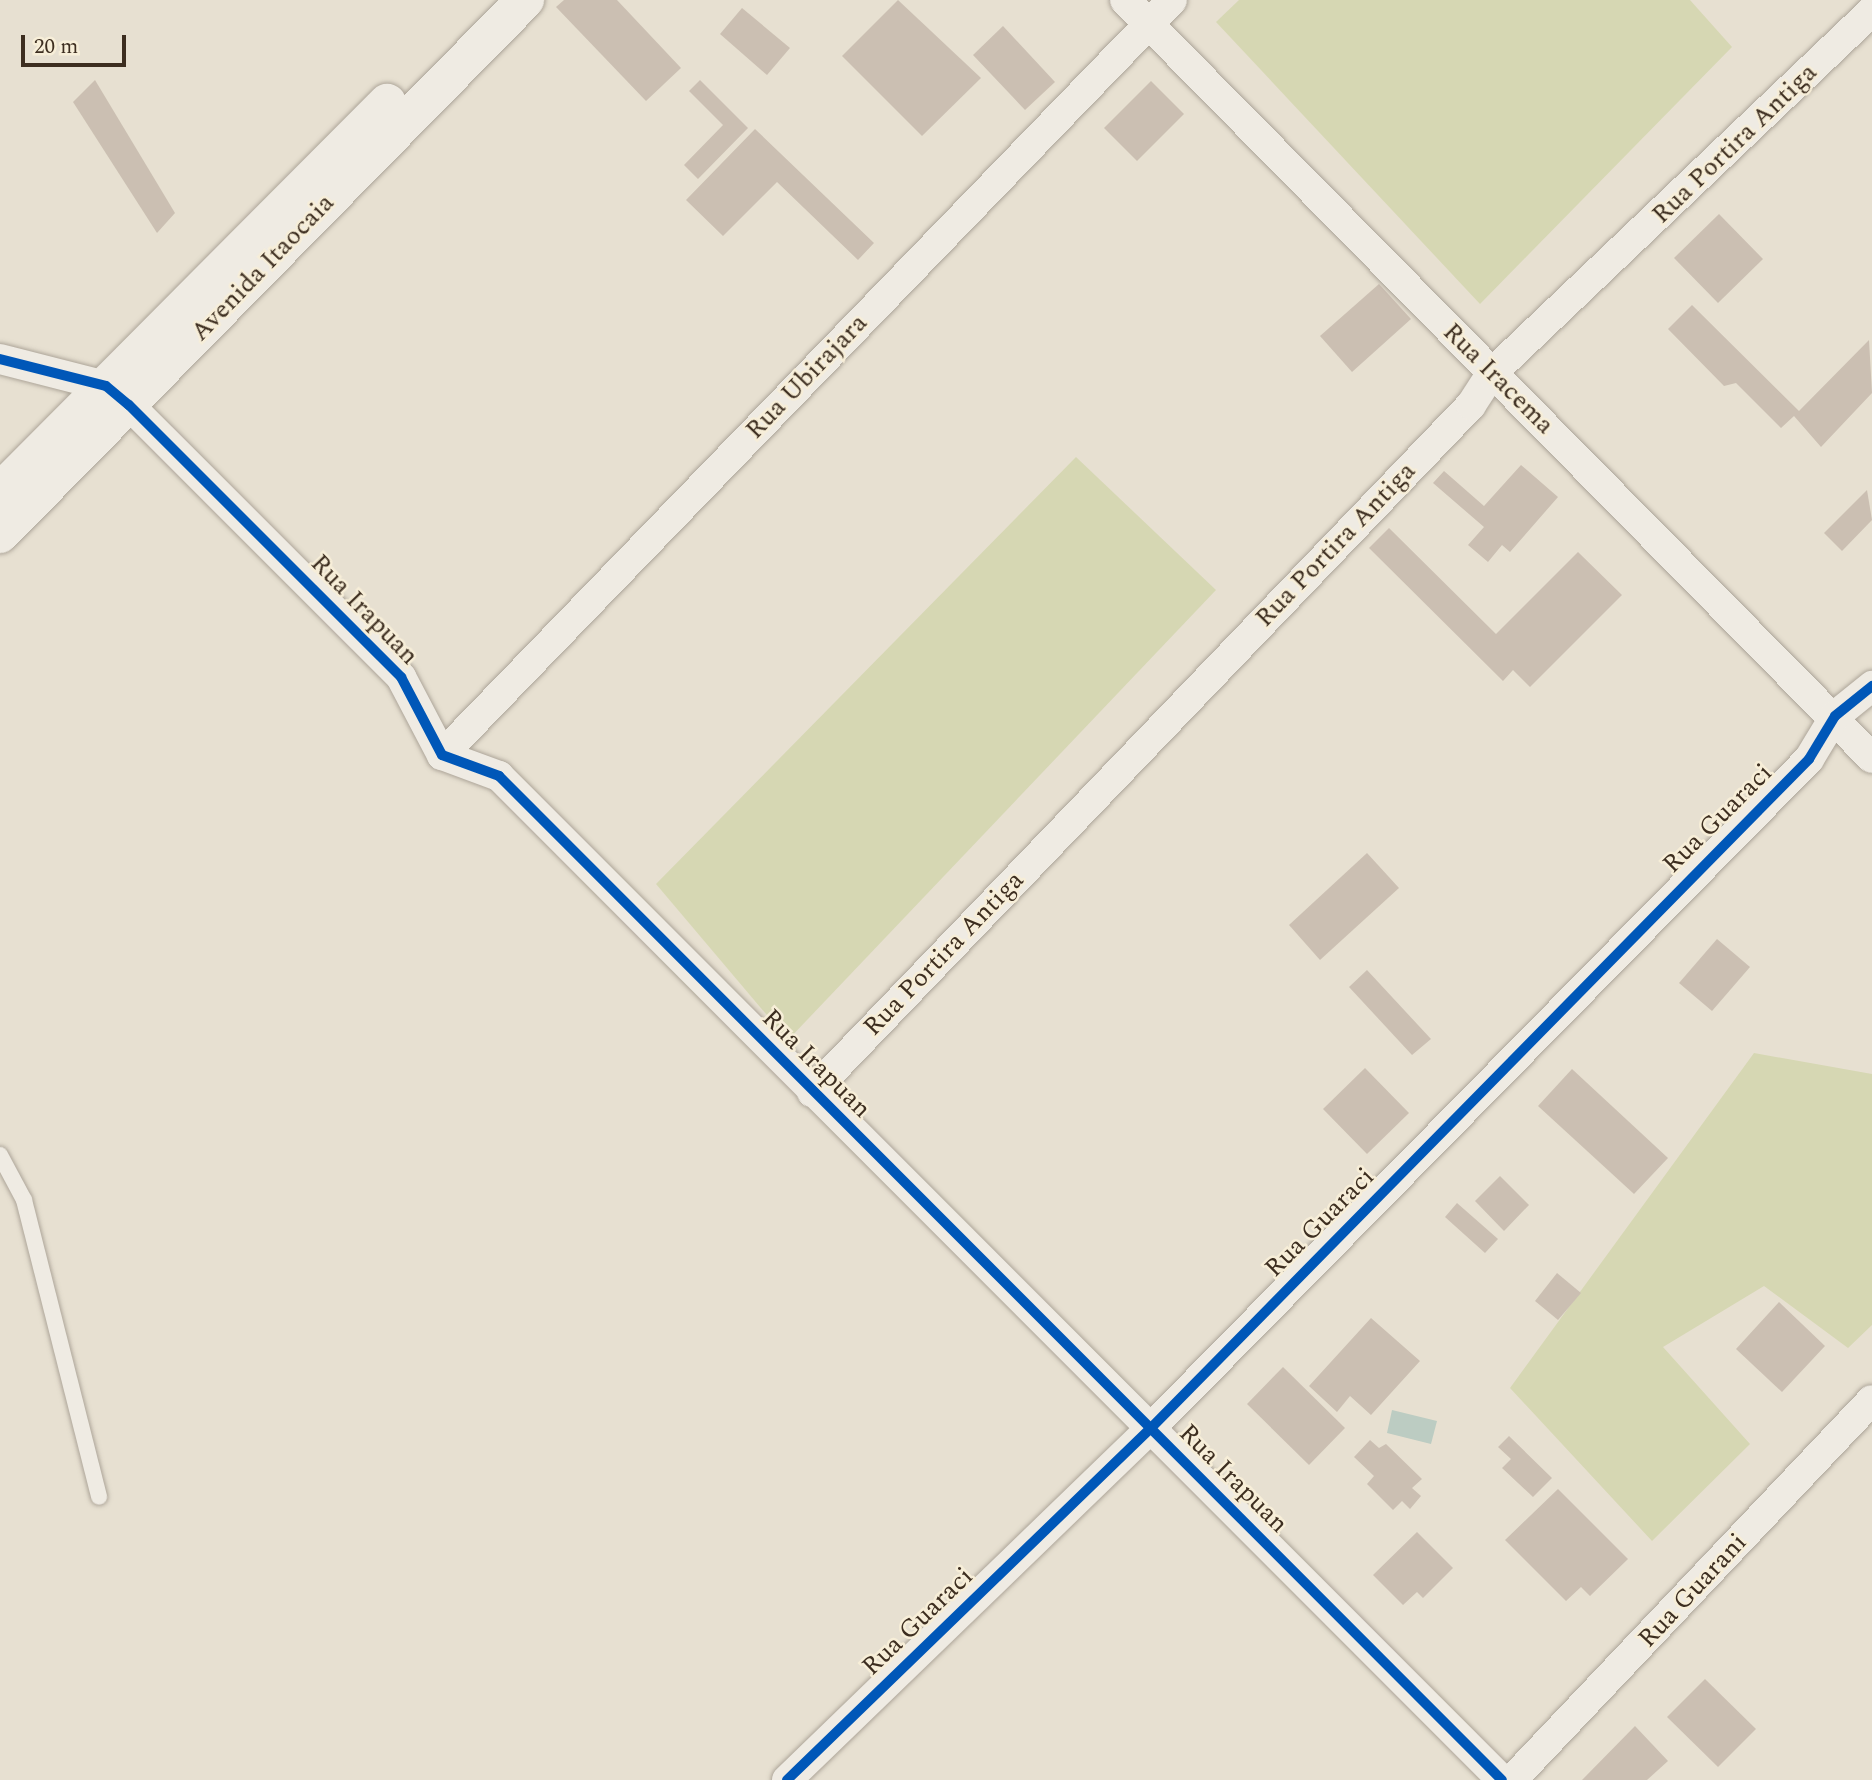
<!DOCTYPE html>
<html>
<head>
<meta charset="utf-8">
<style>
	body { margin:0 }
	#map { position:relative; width:1872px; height:1780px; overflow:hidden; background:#e7e0d1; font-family:Spectral,serif }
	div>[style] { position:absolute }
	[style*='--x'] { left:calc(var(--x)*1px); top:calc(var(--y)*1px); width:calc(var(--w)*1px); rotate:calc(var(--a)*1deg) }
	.green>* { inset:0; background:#d6d7b3 }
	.water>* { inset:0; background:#bcccc2 }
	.building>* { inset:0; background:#cbbfb2 }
	.roads { filter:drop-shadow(0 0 2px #ada599) drop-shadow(0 0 2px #ada599) }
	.lane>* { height:16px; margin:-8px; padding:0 8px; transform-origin:8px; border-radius:8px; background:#efebe3 }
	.street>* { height:30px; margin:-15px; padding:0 15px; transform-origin:15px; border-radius:15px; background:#efebe3 }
	.secondary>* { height:38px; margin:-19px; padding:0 19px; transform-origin:19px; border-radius:19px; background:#efebe3 }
	.cycleway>* { height:10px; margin:-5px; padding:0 5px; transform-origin:5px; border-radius:5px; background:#0057b8 }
	span { translate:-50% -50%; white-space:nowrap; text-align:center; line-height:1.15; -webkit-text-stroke:5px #f7eed8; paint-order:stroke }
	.street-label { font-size:26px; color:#3d2e20 }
	.scale { position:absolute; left:21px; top:35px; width:105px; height:32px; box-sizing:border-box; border:4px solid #3d2e20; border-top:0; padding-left:9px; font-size:21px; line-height:24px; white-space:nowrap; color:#3d2e20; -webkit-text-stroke:5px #f7eed8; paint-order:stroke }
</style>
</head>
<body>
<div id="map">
	<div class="green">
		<div style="clip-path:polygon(1239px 0,1690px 0,1732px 47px,1480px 304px,1216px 22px)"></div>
		<div style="clip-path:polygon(1076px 457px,1216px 590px,788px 1040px,656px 884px)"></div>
		<div style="clip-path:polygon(1754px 1053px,1872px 1074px,1872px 1325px,1848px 1348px,1764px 1286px,1663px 1347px,1750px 1444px,1652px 1541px,1510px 1388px)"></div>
	</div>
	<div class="water">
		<div style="clip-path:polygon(1392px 1410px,1437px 1421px,1431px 1444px,1387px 1433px)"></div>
	</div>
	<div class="building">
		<div style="clip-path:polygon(564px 0,617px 0,681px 68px,646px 101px,556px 7px)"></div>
		<div style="clip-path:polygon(898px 0,981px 78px,922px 136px,842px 56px)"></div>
		<div style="clip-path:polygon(742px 8px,790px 48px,767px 75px,720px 34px)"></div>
		<div style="clip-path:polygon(1003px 26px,1055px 82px,1025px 110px,973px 55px)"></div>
		<div style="clip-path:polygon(95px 80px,175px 213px,157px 233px,73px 102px)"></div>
		<div style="clip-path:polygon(700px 80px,748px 128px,698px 179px,684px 165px,723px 125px,689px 91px)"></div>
		<div style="clip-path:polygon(1151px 81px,1184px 114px,1137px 161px,1104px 128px)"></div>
		<div style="clip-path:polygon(755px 129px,874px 243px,858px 260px,777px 182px,723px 236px,686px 200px)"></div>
		<div style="clip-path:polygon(1719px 214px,1763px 259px,1718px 303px,1674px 258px)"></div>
		<div style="clip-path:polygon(1379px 284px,1411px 319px,1352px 372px,1320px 336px)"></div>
		<div style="clip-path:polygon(1692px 305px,1799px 411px,1869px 340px,1872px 393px,1821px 447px,1794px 416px,1781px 428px,1736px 383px,1724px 386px,1668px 329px)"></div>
		<div style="clip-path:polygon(1521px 465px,1558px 497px,1510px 552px,1502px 545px,1488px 562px,1468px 545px,1484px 527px,1433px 483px,1444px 471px,1484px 506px)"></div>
		<div style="clip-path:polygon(1867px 490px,1872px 520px,1842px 551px,1824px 533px)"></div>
		<div style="clip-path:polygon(1389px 528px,1496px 634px,1578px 552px,1622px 595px,1530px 687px,1513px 670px,1503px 681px,1369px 548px)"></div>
		<div style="clip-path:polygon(1367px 853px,1399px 888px,1320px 960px,1289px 925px)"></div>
		<div style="clip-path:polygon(1717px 939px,1750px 967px,1712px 1011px,1679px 983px)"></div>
		<div style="clip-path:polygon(1367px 970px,1431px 1039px,1412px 1055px,1349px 987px)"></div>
		<div style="clip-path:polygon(1365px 1068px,1409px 1113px,1367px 1154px,1323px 1109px)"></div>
		<div style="clip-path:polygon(1572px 1069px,1668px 1158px,1634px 1194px,1538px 1106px)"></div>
		<div style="clip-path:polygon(1500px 1176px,1529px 1205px,1504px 1231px,1475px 1201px)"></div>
		<div style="clip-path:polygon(1457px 1203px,1498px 1239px,1485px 1253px,1445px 1217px)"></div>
		<div style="clip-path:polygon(1557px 1273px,1581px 1293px,1558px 1320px,1535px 1301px)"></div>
		<div style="clip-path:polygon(1779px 1302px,1825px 1346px,1782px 1392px,1736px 1349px)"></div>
		<div style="clip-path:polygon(1371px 1318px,1420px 1361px,1371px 1415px,1350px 1396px,1337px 1412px,1309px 1386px)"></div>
		<div style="clip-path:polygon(1283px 1367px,1345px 1428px,1309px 1465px,1247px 1404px)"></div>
		<div style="clip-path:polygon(1509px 1436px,1552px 1478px,1533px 1497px,1502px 1468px,1511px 1459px,1498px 1447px)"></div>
		<div style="clip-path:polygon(1370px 1440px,1379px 1448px,1386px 1444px,1422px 1479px,1412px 1488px,1421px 1496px,1410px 1509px,1402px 1501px,1393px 1510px,1367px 1484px,1374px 1476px,1354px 1457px)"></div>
		<div style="clip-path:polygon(1558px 1489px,1628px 1559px,1590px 1596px,1581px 1587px,1566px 1601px,1505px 1540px)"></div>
		<div style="clip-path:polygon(1417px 1532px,1453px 1568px,1423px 1598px,1417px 1592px,1403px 1605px,1373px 1575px)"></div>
		<div style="clip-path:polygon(1705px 1679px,1756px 1729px,1718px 1767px,1667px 1717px)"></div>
		<div style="clip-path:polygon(1635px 1726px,1668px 1761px,1647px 1780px,1582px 1780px)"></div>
	</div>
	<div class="roads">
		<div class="lane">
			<div style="--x:0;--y:1155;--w:51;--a:61.9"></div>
			<div style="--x:24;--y:1200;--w:306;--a:75.8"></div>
		</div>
		<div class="street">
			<div style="--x:1125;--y:0;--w:1064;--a:45.42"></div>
			<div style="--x:0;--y:359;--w:109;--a:14.3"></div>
			<div style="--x:106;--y:386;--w:30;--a:40"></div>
			<div style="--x:129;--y:405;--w:385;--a:45"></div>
			<div style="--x:401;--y:677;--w:88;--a:62.3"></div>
			<div style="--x:442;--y:755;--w:61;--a:20.2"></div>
			<div style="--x:499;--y:776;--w:1419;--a:45.03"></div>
			<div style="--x:442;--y:755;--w:1050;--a:-45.96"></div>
			<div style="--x:812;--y:1092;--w:952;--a:-46.19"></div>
			<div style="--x:1471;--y:405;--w:37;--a:-57"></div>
			<div style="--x:1491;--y:374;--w:526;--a:-43.61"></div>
			<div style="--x:787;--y:1780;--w:505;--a:-44.04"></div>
			<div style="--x:1150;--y:1429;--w:940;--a:-45.47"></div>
			<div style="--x:1809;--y:759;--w:50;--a:-58.8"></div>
			<div style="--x:1835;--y:716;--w:48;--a:-39"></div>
			<div style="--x:1512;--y:1780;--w:523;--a:-46.55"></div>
		</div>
		<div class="secondary">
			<div style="--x:0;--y:492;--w:549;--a:-45.15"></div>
			<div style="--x:0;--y:534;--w:749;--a:-45.49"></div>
		</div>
	</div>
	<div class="cycleway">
		<div style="--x:0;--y:359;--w:109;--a:14.3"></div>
		<div style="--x:106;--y:386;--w:30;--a:40"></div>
		<div style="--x:129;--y:405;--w:385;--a:45"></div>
		<div style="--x:401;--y:677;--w:88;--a:62.3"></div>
		<div style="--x:442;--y:755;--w:61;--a:20.2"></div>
		<div style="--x:499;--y:776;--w:1419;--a:45.03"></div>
		<div style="--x:787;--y:1780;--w:505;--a:-44.04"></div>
		<div style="--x:1150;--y:1429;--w:940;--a:-45.47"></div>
		<div style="--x:1809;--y:759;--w:50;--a:-58.8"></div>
		<div style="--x:1835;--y:716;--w:48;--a:-39"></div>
	</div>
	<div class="street-label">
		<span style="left:1735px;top:144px;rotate:-44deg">Rua Portira Antiga</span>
		<span style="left:263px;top:268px;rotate:-46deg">Avenida Itaocaia</span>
		<span style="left:807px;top:377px;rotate:-46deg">Rua Ubirajara</span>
		<span style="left:1498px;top:379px;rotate:45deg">Rua Iracema</span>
		<span style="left:1336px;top:545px;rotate:-46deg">Rua Portira Antiga</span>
		<span style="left:364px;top:610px;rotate:46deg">Rua Irapuan</span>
		<span style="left:1718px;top:819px;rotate:-45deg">Rua Guaraci</span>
		<span style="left:944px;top:954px;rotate:-46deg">Rua Portira Antiga</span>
		<span style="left:816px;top:1064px;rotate:45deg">Rua Irapuan</span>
		<span style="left:1320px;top:1223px;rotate:-45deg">Rua Guaraci</span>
		<span style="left:1233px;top:1479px;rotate:45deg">Rua Irapuan</span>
		<span style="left:1693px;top:1591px;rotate:-47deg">Rua Guarani</span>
		<span style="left:918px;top:1622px;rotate:-44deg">Rua Guaraci</span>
	</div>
	<div class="scale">20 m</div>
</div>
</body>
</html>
